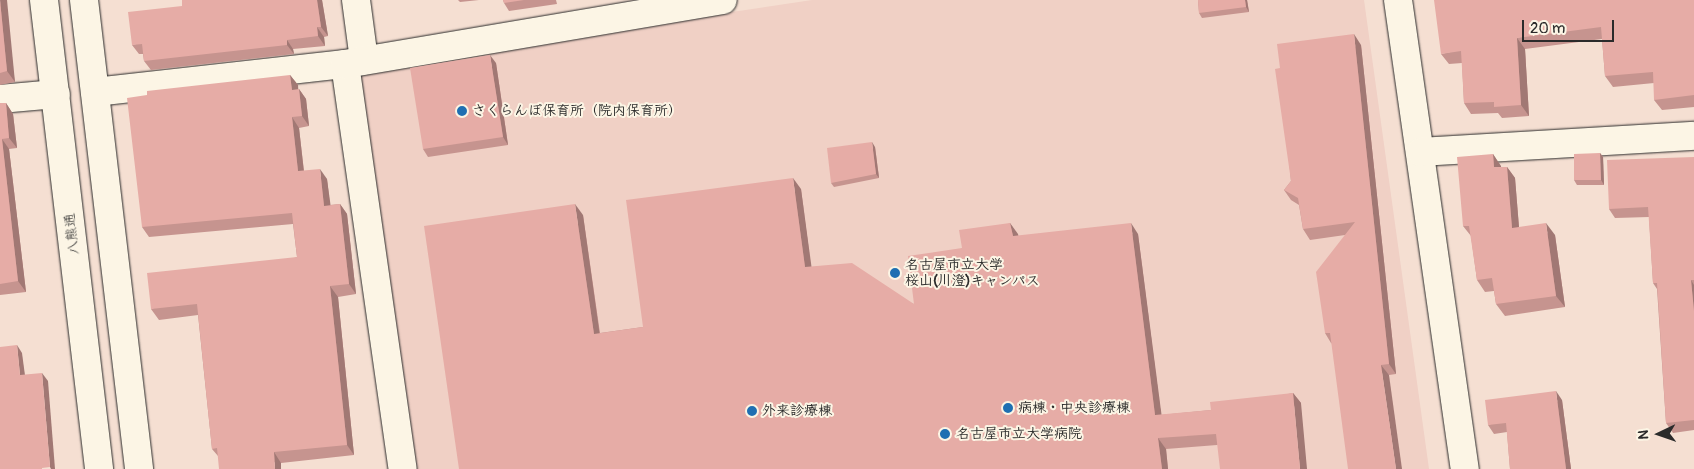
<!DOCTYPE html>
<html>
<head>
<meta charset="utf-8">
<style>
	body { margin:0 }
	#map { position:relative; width:1694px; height:469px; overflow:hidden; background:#f5dfd2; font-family:Pangolin,"Klee One",sans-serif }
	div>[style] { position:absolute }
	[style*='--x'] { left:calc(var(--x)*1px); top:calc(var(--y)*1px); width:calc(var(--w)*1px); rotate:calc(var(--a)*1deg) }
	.built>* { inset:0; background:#f0d0c5 }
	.roads { filter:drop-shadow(0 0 1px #2b2b2b) drop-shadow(0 0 1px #2b2b2b) }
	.minor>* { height:28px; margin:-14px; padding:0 14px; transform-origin:14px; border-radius:14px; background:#fcf5e5 }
	.major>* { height:28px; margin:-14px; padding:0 14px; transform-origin:14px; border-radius:14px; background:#fcf5e5 }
	.wall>* { inset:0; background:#c6948f }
	.shaded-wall>* { inset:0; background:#a17874 }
	.building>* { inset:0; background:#e6aca6 }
	.dots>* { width:14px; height:14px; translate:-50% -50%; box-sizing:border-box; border:2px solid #fcf5e5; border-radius:50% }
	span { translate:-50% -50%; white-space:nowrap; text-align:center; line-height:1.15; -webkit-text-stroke:4px #fcf5e5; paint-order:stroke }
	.poi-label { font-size:14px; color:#2b2b2b; font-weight:700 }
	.left { translate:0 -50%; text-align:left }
	.street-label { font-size:14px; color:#2b2b2b }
	.north { position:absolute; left:1634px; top:409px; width:50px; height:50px; -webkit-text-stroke:4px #fcf5e5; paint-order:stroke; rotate:267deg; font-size:14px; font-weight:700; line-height:20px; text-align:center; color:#2b2b2b }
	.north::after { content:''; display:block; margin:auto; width:18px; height:22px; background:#2b2b2b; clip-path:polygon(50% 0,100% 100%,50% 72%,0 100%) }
	.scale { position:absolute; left:1522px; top:20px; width:92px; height:22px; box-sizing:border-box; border:2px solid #2b2b2b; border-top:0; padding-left:6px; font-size:15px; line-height:18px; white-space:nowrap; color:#2b2b2b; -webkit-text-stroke:4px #fcf5e5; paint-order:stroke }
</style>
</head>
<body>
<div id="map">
	<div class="built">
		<div style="clip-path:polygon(812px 0,1364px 0,1429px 469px,417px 469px,360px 76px,368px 66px)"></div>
	</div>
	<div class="roads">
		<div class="minor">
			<div style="--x:356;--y:0;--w:61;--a:82.4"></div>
			<div style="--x:1398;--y:0;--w:474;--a:81.9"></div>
			<div style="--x:345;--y:64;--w:409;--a:81.9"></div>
			<div style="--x:95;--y:92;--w:252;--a:-6.4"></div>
			<div style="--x:345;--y:64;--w:383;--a:-9.6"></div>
			<div style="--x:0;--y:99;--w:56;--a:-5.1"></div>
			<div style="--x:1421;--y:152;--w:273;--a:-3.4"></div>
		</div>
		<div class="major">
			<div style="--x:44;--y:0;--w:472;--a:83.3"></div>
			<div style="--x:84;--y:0;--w:472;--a:83.3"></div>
		</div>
	</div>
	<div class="wall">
		<div style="clip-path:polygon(0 0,15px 82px,0 85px)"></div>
		<div style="clip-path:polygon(322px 0,328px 36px,324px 37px,325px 46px,293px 49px,294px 54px,151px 70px,144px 61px,143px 54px,139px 54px,132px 45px)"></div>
		<div style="clip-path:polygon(458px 0,479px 0,460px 2px)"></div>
		<div style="clip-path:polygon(503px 0,556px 0,557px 4px,509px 11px,504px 3px)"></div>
		<div style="clip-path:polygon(1198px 0,1247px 0,1249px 12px,1202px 18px,1199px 13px)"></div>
		<div style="clip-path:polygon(1694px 0,1694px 107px,1662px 110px,1654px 100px,1654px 83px,1613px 87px,1605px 76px,1602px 39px,1525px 49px,1529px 116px,1502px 118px,1498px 113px,1471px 114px,1464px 103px,1462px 63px,1449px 64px,1441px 54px)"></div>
		<div style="clip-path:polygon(1361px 45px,1396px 374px,1389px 375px,1331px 343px,1325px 333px,1345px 235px,1310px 240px,1303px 229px,1299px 205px,1291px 200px,1284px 190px,1291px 181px,1280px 68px)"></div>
		<div style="clip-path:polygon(496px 63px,508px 145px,428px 157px,423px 149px)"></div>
		<div style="clip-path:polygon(290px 75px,298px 85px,298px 89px,299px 89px,306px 99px,309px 126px,299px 128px,304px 171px,327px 179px,330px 205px,340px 204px,347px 214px,356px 294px,338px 297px,354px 455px,281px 463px,218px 456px,212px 449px,198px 315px,159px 320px,151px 309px,297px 257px,293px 224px,149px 237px,142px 227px)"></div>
		<div style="clip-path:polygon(0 103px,6px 103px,13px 114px,17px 148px,9px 149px,26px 292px,0 295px)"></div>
		<div style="clip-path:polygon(875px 147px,879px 178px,834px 187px,831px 183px)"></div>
		<div style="clip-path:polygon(1600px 153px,1603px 157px,1604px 185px,1577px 185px,1574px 180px)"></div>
		<div style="clip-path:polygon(1493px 154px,1501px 167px,1507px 167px,1515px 178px,1519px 227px,1555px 235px,1565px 307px,1505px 316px,1496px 304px,1494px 291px,1485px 292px,1477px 280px,1471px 236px,1463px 226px)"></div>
		<div style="clip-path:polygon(1694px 157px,1694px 430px,1673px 433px,1666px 423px,1657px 289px,1653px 283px,1649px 217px,1615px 218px,1609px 209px)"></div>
		<div style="clip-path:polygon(801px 189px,811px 267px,914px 304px,962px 248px,1010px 223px,1018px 236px,1138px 234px,1161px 415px,1211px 410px,1293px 393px,1301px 403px,1217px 445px,1166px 449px,1168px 469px,459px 469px,583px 215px,600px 333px,643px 327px)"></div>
		<div style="clip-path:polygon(1562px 400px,1571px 469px,1510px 469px,1507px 432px,1494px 434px,1488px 425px)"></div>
	</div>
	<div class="shaded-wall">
		<div style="clip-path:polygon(0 0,7px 0,15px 82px,7px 71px)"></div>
		<div style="clip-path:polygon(317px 0,322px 0,328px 36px,321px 27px)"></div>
		<div style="clip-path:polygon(1245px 0,1247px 0,1249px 12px,1246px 7px)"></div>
		<div style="clip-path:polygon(317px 27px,324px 37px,325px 46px,318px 36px)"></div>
		<div style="clip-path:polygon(1354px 34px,1361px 45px,1396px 374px,1389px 364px)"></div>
		<div style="clip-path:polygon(1517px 38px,1525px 49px,1529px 116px,1521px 105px)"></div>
		<div style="clip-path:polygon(287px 40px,293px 49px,294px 54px,287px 45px)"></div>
		<div style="clip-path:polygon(490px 55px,496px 63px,508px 145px,503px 137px)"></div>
		<div style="clip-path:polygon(290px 75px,298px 85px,299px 100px,292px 90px)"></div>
		<div style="clip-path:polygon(299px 89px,306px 99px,309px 126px,302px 116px)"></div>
		<div style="clip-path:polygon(6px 103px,13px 114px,17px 148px,9px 138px)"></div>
		<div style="clip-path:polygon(292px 117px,299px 128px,305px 182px,298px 171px)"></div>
		<div style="clip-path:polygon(2px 139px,9px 149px,26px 292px,18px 281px)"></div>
		<div style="clip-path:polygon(872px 142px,875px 147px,879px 178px,876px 174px)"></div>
		<div style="clip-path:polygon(1600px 153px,1603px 157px,1604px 185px,1601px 180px)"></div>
		<div style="clip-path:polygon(1493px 154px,1501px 166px,1502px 179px,1494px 167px)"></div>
		<div style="clip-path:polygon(1507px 167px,1515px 178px,1520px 240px,1512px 228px)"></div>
		<div style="clip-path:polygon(320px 169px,327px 179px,332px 216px,324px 206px)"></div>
		<div style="clip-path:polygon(793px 178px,801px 189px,813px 278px,805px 267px)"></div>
		<div style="clip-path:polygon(340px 204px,347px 214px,356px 294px,349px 284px)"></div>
		<div style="clip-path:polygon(575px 204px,583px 215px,601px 344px,594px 334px)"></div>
		<div style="clip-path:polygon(1010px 223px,1018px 234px,1021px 247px,1013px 236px)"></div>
		<div style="clip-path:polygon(1131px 223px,1138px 234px,1163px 426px,1155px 415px)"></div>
		<div style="clip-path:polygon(1546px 223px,1555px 235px,1565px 307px,1556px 296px)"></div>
		<div style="clip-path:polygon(1691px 280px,1694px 285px,1694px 311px)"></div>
		<div style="clip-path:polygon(330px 286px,338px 297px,354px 455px,347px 445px)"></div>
		<div style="clip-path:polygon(17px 345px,22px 353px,26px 383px,20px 375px)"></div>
		<div style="clip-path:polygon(1381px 365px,1389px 375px,1402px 469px,1396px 469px)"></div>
		<div style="clip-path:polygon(42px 373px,48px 381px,55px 469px,51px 469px,50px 467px)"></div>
		<div style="clip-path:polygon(1556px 391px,1562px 400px,1571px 469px,1566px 469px)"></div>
		<div style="clip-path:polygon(1293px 393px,1301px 403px,1307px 469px,1300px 469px)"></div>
		<div style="clip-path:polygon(1158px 438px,1166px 449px,1168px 469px,1162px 469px)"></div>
		<div style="clip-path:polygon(274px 452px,281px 463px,281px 469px,275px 469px)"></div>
	</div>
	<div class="building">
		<div style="clip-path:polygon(0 0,7px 71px,0 73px)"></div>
		<div style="clip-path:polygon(182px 0,317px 0,321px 27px,317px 27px,318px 36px,287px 40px,287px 45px,144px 61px,142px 44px,132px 45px,128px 12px,182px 6px)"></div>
		<div style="clip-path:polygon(503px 0,524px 0,504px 3px)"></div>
		<div style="clip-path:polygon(1198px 0,1245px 0,1246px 7px,1199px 13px)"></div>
		<div style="clip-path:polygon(1434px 0,1694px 0,1694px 95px,1654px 100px,1653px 72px,1605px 76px,1601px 27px,1517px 38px,1521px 105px,1494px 107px,1494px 102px,1464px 103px,1461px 51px,1441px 54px)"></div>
		<div style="clip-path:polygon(1354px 34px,1389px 364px,1381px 365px,1396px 469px,1348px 469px,1330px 333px,1325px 333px,1316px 272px,1355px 222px,1303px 229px,1298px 198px,1284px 190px,1291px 181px,1275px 69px,1280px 68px,1277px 44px)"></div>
		<div style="clip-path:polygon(490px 55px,503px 137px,423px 149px,410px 68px)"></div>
		<div style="clip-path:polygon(290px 75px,292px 90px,299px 89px,302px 116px,292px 117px,298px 171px,320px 169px,324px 206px,340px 204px,349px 284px,330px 286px,347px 445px,274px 452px,275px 469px,219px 469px,217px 448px,212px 449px,197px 304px,151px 309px,147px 273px,297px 257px,292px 213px,142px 227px,127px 98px,147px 95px,147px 91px)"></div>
		<div style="clip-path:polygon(0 103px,6px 103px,9px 138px,2px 139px,18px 281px,0 284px)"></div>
		<div style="clip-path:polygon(872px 142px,876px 174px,831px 183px,827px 148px)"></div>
		<div style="clip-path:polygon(1600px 153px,1601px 180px,1574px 180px,1574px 154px)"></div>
		<div style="clip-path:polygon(1493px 154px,1494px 167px,1507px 167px,1512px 228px,1546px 223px,1556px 296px,1496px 304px,1492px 278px,1477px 280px,1469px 226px,1463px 226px,1457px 157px)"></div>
		<div style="clip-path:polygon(1694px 157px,1694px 280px,1691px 280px,1694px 311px,1694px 420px,1666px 423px,1657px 283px,1653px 283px,1648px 207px,1609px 209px,1607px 160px)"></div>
		<div style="clip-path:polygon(793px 178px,805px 267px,852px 263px,914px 304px,908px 256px,962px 248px,959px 230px,1010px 223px,1013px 236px,1131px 223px,1155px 415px,1211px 410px,1210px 402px,1293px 393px,1300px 469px,1220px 469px,1216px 434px,1158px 438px,1162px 469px,459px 469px,424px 226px,575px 204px,594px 334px,643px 327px,626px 200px)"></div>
		<div style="clip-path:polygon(17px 345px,20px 375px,42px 373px,50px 467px,42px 468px,42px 469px,0 469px,0 347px)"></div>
		<div style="clip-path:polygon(1556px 391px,1566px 469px,1510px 469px,1506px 423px,1488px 425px,1485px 400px)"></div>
	</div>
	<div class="dots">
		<div style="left:462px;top:111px;background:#1f6fb2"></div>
		<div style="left:895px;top:273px;background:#1f6fb2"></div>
		<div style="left:1008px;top:408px;background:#1f6fb2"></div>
		<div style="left:752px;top:411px;background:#1f6fb2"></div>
		<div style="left:945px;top:434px;background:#1f6fb2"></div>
	</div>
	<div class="poi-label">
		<span class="left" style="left:472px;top:111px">さくらんぼ保育所（院内保育所）</span>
		<span class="left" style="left:905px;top:273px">名古屋市立大学<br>桜山(川澄)キャンパス</span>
		<span class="left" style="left:1018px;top:408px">病棟・中央診療棟</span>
		<span class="left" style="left:762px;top:411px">外来診療棟</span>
		<span class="left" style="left:956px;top:434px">名古屋市立大学病院</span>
	</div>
	<div class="street-label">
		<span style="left:72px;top:234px;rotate:-97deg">八熊通</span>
	</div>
	<div class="north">N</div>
	<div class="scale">20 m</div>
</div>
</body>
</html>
